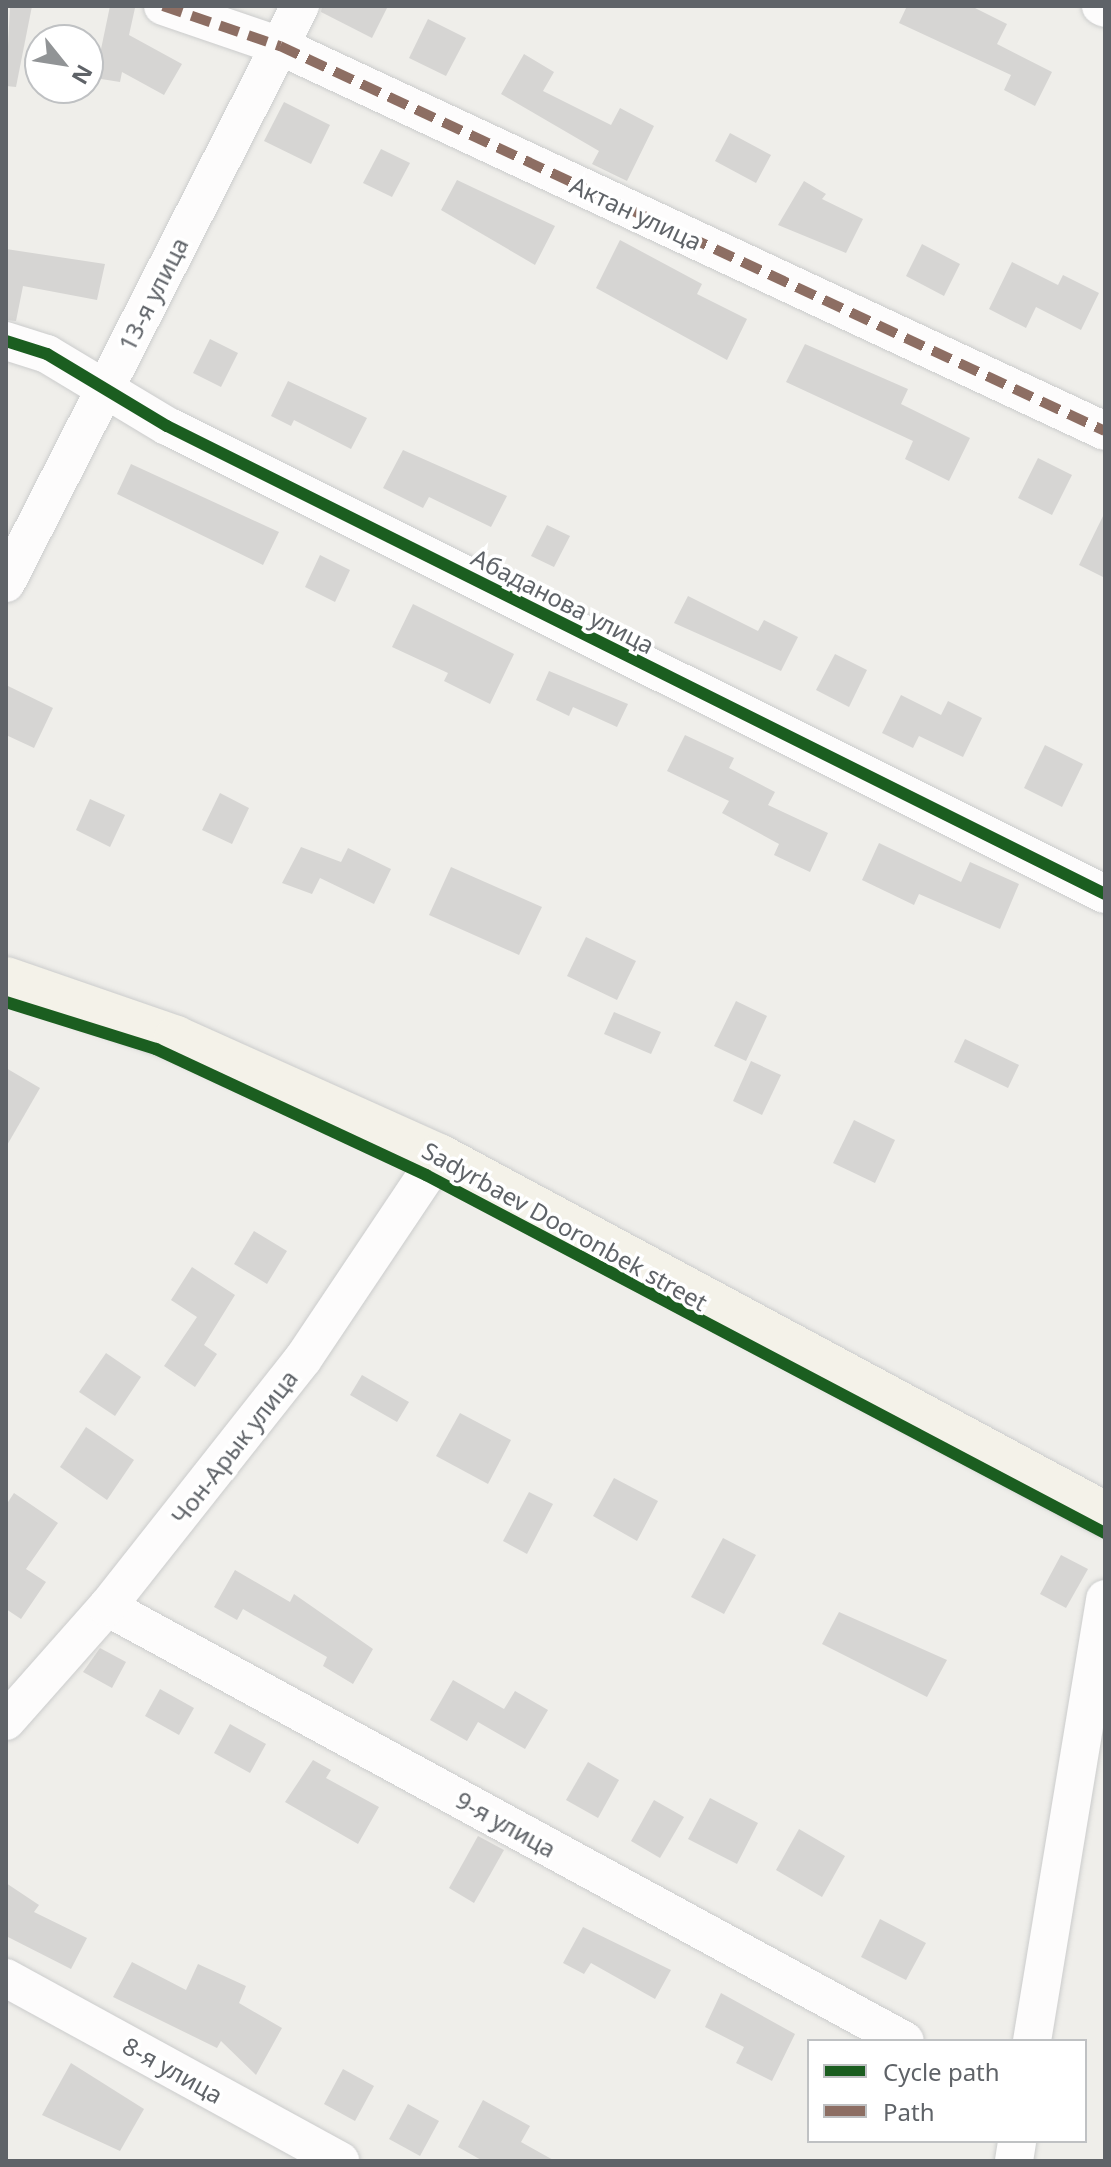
<!DOCTYPE html>
<html>
<head>
<meta charset="utf-8">
<style>
	body { margin:0 }
	#map { position:relative; width:1111px; height:2167px; overflow:hidden; background:#efeeea; font-family:"Noto Sans",sans-serif }
	div>[style] { position:absolute }
	[style*='--x'] { left:calc(var(--x)*1px); top:calc(var(--y)*1px); width:calc(var(--w)*1px); rotate:calc(var(--a)*1deg) }
	.building>* { inset:0; background:#d6d5d3 }
	.roads { filter:drop-shadow(0 0 2px #cbcccc) drop-shadow(0 0 2px #cbcccc) }
	.minor>* { height:38px; margin:-19px; padding:0 19px; transform-origin:19px; border-radius:19px; background:#fdfcfc }
	.major>* { height:44px; margin:-22px; padding:0 22px; transform-origin:22px; border-radius:22px; background:#f4f2e9 }
	.quiet>* { height:10px; margin-top:-5px; transform-origin:0; background:repeating-linear-gradient(90deg,#8d6e63 0 20px,transparent 0 30px) }
	.cycleway>* { height:12px; margin:-6px; padding:0 6px; transform-origin:6px; border-radius:6px; background:#1b5e20 }
	span { translate:-50% -50%; white-space:nowrap; text-align:center; line-height:1.15; -webkit-text-stroke:7px #fff; paint-order:stroke }
	.street-label { font-size:24px; color:#5f6368 }
	.frame { position:absolute; inset:0; border:8px solid #5f6368; pointer-events:none }
	.legend { position:absolute; left:807px; top:2039px; width:280px; height:104px; box-sizing:border-box; background:#fff; border:2px solid #bfc1c3; margin:0; padding:10px 14px; list-style:none; font-size:24px; color:#5f6368 }
	.legend li { display:flex; align-items:center; gap:16px; height:40px }
	.legend b { width:40px; border:2px solid #bfc1c3 }
	.north { position:absolute; left:24px; top:24px; width:80px; height:80px; box-sizing:border-box; background:#fff; border:2px solid #bfc1c3; border-radius:50%; rotate:120deg; font-size:22px; font-weight:700; line-height:32px; text-align:center; color:#5f6368 }
	.north::after { content:''; display:block; margin:auto; width:28px; height:36px; background:#919496; clip-path:polygon(50% 0,100% 100%,50% 72%,0 100%) }
</style>
</head>
<body>
<div id="map">
	<div class="building">
		<div style="clip-path:polygon(10px 6px,32px 6px,16px 87px,6px 86px)"></div>
		<div style="clip-path:polygon(110px 6px,135px 8px,129px 35px,182px 64px,164px 95px,122px 72px,120px 82px,95px 78px)"></div>
		<div style="clip-path:polygon(322px 6px,388px 6px,372px 38px,321px 12px)"></div>
		<div style="clip-path:polygon(907px 6px,971px 6px,1007px 24px,997px 44px,1052px 72px,1035px 106px,1004px 90px,1011px 75px,899px 23px)"></div>
		<div style="clip-path:polygon(428px 19px,466px 38px,446px 76px,409px 58px)"></div>
		<div style="clip-path:polygon(524px 54px,554px 72px,543px 91px,611px 125px,620px 108px,654px 126px,627px 181px,592px 164px,599px 151px,501px 94px)"></div>
		<div style="clip-path:polygon(284px 102px,330px 125px,311px 164px,264px 141px)"></div>
		<div style="clip-path:polygon(730px 133px,771px 155px,756px 183px,715px 161px)"></div>
		<div style="clip-path:polygon(381px 149px,410px 163px,392px 197px,363px 183px)"></div>
		<div style="clip-path:polygon(457px 180px,555px 226px,535px 265px,441px 210px)"></div>
		<div style="clip-path:polygon(804px 181px,826px 194px,822px 199px,863px 219px,846px 253px,778px 225px)"></div>
		<div style="clip-path:polygon(620px 240px,702px 284px,697px 294px,747px 319px,727px 360px,596px 288px)"></div>
		<div style="clip-path:polygon(922px 244px,960px 264px,944px 296px,906px 276px)"></div>
		<div style="clip-path:polygon(6px 249px,105px 264px,97px 300px,23px 286px,16px 321px,6px 320px)"></div>
		<div style="clip-path:polygon(1012px 262px,1058px 285px,1063px 275px,1099px 293px,1081px 330px,1036px 307px,1026px 328px,989px 309px)"></div>
		<div style="clip-path:polygon(210px 339px,238px 353px,221px 387px,193px 373px)"></div>
		<div style="clip-path:polygon(805px 344px,908px 389px,901px 404px,970px 438px,949px 481px,905px 459px,913px 441px,786px 382px)"></div>
		<div style="clip-path:polygon(288px 381px,367px 418px,351px 449px,294px 420px,291px 426px,271px 416px)"></div>
		<div style="clip-path:polygon(403px 450px,507px 496px,491px 527px,429px 497px,423px 508px,383px 488px)"></div>
		<div style="clip-path:polygon(1038px 458px,1072px 475px,1052px 515px,1018px 498px)"></div>
		<div style="clip-path:polygon(131px 464px,279px 532px,263px 565px,117px 494px)"></div>
		<div style="clip-path:polygon(1105px 512px,1105px 578px,1079px 565px)"></div>
		<div style="clip-path:polygon(547px 525px,570px 536px,554px 567px,531px 556px)"></div>
		<div style="clip-path:polygon(320px 555px,350px 570px,335px 602px,305px 587px)"></div>
		<div style="clip-path:polygon(688px 596px,758px 631px,764px 620px,798px 637px,781px 671px,674px 623px)"></div>
		<div style="clip-path:polygon(413px 604px,514px 654px,490px 704px,444px 681px,448px 673px,392px 647px)"></div>
		<div style="clip-path:polygon(835px 654px,867px 670px,849px 707px,816px 690px)"></div>
		<div style="clip-path:polygon(549px 671px,628px 704px,617px 727px,573px 707px,569px 716px,536px 700px)"></div>
		<div style="clip-path:polygon(6px 685px,53px 708px,34px 748px,6px 735px)"></div>
		<div style="clip-path:polygon(901px 695px,941px 715px,948px 701px,982px 718px,963px 757px,919px 736px,913px 748px,882px 733px)"></div>
		<div style="clip-path:polygon(685px 735px,734px 758px,729px 768px,775px 792px,768px 805px,828px 833px,810px 872px,774px 855px,779px 844px,722px 813px,729px 801px,667px 771px)"></div>
		<div style="clip-path:polygon(1045px 745px,1083px 764px,1062px 807px,1024px 788px)"></div>
		<div style="clip-path:polygon(220px 793px,249px 808px,232px 844px,202px 830px)"></div>
		<div style="clip-path:polygon(90px 799px,125px 815px,110px 847px,76px 830px)"></div>
		<div style="clip-path:polygon(879px 843px,961px 882px,970px 862px,1019px 884px,1000px 929px,919px 894px,914px 905px,862px 880px)"></div>
		<div style="clip-path:polygon(301px 847px,341px 862px,348px 848px,391px 869px,374px 904px,320px 878px,312px 894px,282px 883px)"></div>
		<div style="clip-path:polygon(451px 867px,542px 907px,519px 955px,429px 915px)"></div>
		<div style="clip-path:polygon(586px 937px,636px 961px,617px 1000px,567px 976px)"></div>
		<div style="clip-path:polygon(736px 1001px,767px 1016px,746px 1061px,714px 1046px)"></div>
		<div style="clip-path:polygon(614px 1012px,661px 1032px,651px 1054px,604px 1034px)"></div>
		<div style="clip-path:polygon(965px 1039px,1019px 1065px,1008px 1088px,954px 1062px)"></div>
		<div style="clip-path:polygon(751px 1061px,781px 1075px,762px 1115px,733px 1101px)"></div>
		<div style="clip-path:polygon(6px 1068px,40px 1088px,6px 1147px)"></div>
		<div style="clip-path:polygon(854px 1120px,895px 1140px,875px 1183px,833px 1163px)"></div>
		<div style="clip-path:polygon(254px 1231px,287px 1251px,267px 1284px,234px 1264px)"></div>
		<div style="clip-path:polygon(192px 1267px,235px 1295px,204px 1345px,217px 1354px,195px 1387px,164px 1366px,197px 1317px,171px 1300px)"></div>
		<div style="clip-path:polygon(106px 1353px,141px 1377px,115px 1416px,79px 1392px)"></div>
		<div style="clip-path:polygon(362px 1375px,409px 1402px,397px 1422px,350px 1395px)"></div>
		<div style="clip-path:polygon(460px 1413px,511px 1440px,488px 1484px,436px 1456px)"></div>
		<div style="clip-path:polygon(86px 1427px,134px 1460px,107px 1500px,60px 1467px)"></div>
		<div style="clip-path:polygon(614px 1478px,658px 1501px,637px 1541px,593px 1516px)"></div>
		<div style="clip-path:polygon(529px 1492px,553px 1504px,527px 1554px,503px 1541px)"></div>
		<div style="clip-path:polygon(14px 1493px,58px 1523px,26px 1569px,46px 1582px,21px 1619px,6px 1609px,6px 1505px)"></div>
		<div style="clip-path:polygon(723px 1538px,756px 1555px,724px 1614px,691px 1597px)"></div>
		<div style="clip-path:polygon(1061px 1555px,1088px 1569px,1066px 1608px,1040px 1594px)"></div>
		<div style="clip-path:polygon(235px 1570px,290px 1602px,294px 1594px,373px 1649px,353px 1684px,323px 1666px,327px 1657px,243px 1609px,237px 1620px,214px 1607px)"></div>
		<div style="clip-path:polygon(839px 1612px,947px 1660px,927px 1697px,822px 1644px)"></div>
		<div style="clip-path:polygon(100px 1648px,126px 1662px,112px 1688px,83px 1672px)"></div>
		<div style="clip-path:polygon(453px 1680px,504px 1709px,515px 1691px,548px 1710px,525px 1749px,478px 1722px,467px 1741px,430px 1720px)"></div>
		<div style="clip-path:polygon(160px 1689px,194px 1708px,179px 1735px,145px 1716px)"></div>
		<div style="clip-path:polygon(230px 1724px,266px 1744px,250px 1773px,214px 1753px)"></div>
		<div style="clip-path:polygon(313px 1760px,331px 1770px,326px 1778px,379px 1807px,358px 1844px,285px 1802px)"></div>
		<div style="clip-path:polygon(588px 1762px,619px 1780px,598px 1818px,566px 1800px)"></div>
		<div style="clip-path:polygon(710px 1798px,758px 1823px,737px 1864px,688px 1839px)"></div>
		<div style="clip-path:polygon(654px 1800px,684px 1817px,660px 1858px,631px 1841px)"></div>
		<div style="clip-path:polygon(799px 1829px,845px 1856px,822px 1897px,776px 1870px)"></div>
		<div style="clip-path:polygon(478px 1836px,504px 1850px,474px 1903px,449px 1888px)"></div>
		<div style="clip-path:polygon(6px 1883px,39px 1905px,34px 1912px,87px 1938px,71px 1969px,6px 1936px)"></div>
		<div style="clip-path:polygon(880px 1919px,926px 1943px,906px 1980px,861px 1957px)"></div>
		<div style="clip-path:polygon(583px 1927px,671px 1970px,655px 1999px,591px 1963px,584px 1974px,563px 1963px)"></div>
		<div style="clip-path:polygon(132px 1962px,186px 1990px,198px 1964px,246px 1986px,239px 2003px,282px 2028px,256px 2075px,221px 2041px,217px 2048px,113px 1997px)"></div>
		<div style="clip-path:polygon(721px 1993px,795px 2034px,772px 2081px,736px 2063px,744px 2047px,705px 2027px)"></div>
		<div style="clip-path:polygon(71px 2063px,144px 2109px,120px 2151px,42px 2115px)"></div>
		<div style="clip-path:polygon(343px 2069px,374px 2086px,355px 2121px,324px 2104px)"></div>
		<div style="clip-path:polygon(483px 2100px,530px 2126px,521px 2142px,555px 2161px,483px 2161px,458px 2147px)"></div>
		<div style="clip-path:polygon(408px 2104px,439px 2121px,420px 2156px,389px 2139px)"></div>
	</div>
	<div class="roads">
		<div class="minor">
			<div style="--x:163;--y:6;--w:124;--a:18.9"></div>
			<div style="--x:280;--y:46;--w:910;--a:25.02"></div>
			<div style="--x:1101;--y:6;--w:4;--a:27"></div>
			<div style="--x:6;--y:341;--w:43;--a:17.6"></div>
			<div style="--x:47;--y:354;--w:140;--a:31"></div>
			<div style="--x:167;--y:426;--w:1048;--a:26.52"></div>
			<div style="--x:6;--y:583;--w:648;--a:-63"></div>
			<div style="--x:107;--y:1607;--w:908;--a:28.54"></div>
			<div style="--x:6;--y:1721;--w:152;--a:-48.5"></div>
			<div style="--x:107;--y:1607;--w:316;--a:-51.7"></div>
			<div style="--x:303;--y:1359;--w:244;--a:-56.2"></div>
			<div style="--x:6;--y:1978;--w:381;--a:28.7"></div>
			<div style="--x:1032;--y:2041;--w:448;--a:-80.6"></div>
			<div style="--x:1014;--y:2161;--w:20;--a:-81"></div>
		</div>
		<div class="major">
			<div style="--x:6;--y:979;--w:180;--a:19.1"></div>
			<div style="--x:176;--y:1038;--w:288;--a:24.2"></div>
			<div style="--x:439;--y:1156;--w:756;--a:28.26"></div>
		</div>
	</div>
	<div class="quiet">
		<div style="--x:163;--y:6;--w:124;--a:18.9"></div>
		<div style="--x:280;--y:46;--w:910;--a:25.02"></div>
	</div>
	<div class="cycleway">
		<div style="--x:6;--y:341;--w:43;--a:17.6"></div>
		<div style="--x:47;--y:354;--w:140;--a:31"></div>
		<div style="--x:167;--y:426;--w:1048;--a:26.52"></div>
		<div style="--x:6;--y:1002;--w:157;--a:17.4"></div>
		<div style="--x:156;--y:1049;--w:298;--a:25"></div>
		<div style="--x:426;--y:1175;--w:768;--a:27.8"></div>
	</div>
	<div class="street-label">
		<span style="left:636px;top:213px;rotate:25deg">Актан улица</span>
		<span style="left:153px;top:294px;rotate:-63deg">13-я улица</span>
		<span style="left:563px;top:601px;rotate:27deg">Абаданова улица</span>
		<span style="left:565px;top:1226px;rotate:29deg">Sadyrbaev Dooronbek street</span>
		<span style="left:234px;top:1447px;rotate:-52deg">Чон-Арык улица</span>
		<span style="left:506px;top:1824px;rotate:29deg">9-я улица</span>
		<span style="left:173px;top:2070px;rotate:29deg">8-я улица</span>
	</div>
	<div class="frame"></div>
	<ul class="legend">
	<li><b style="height:10px;background:#1b5e20"></b>Cycle path</li>
	<li><b style="height:10px;background:#8d6e63"></b>Path</li>
	</ul>
	<div class="north">N</div>
</div>
</body>
</html>
